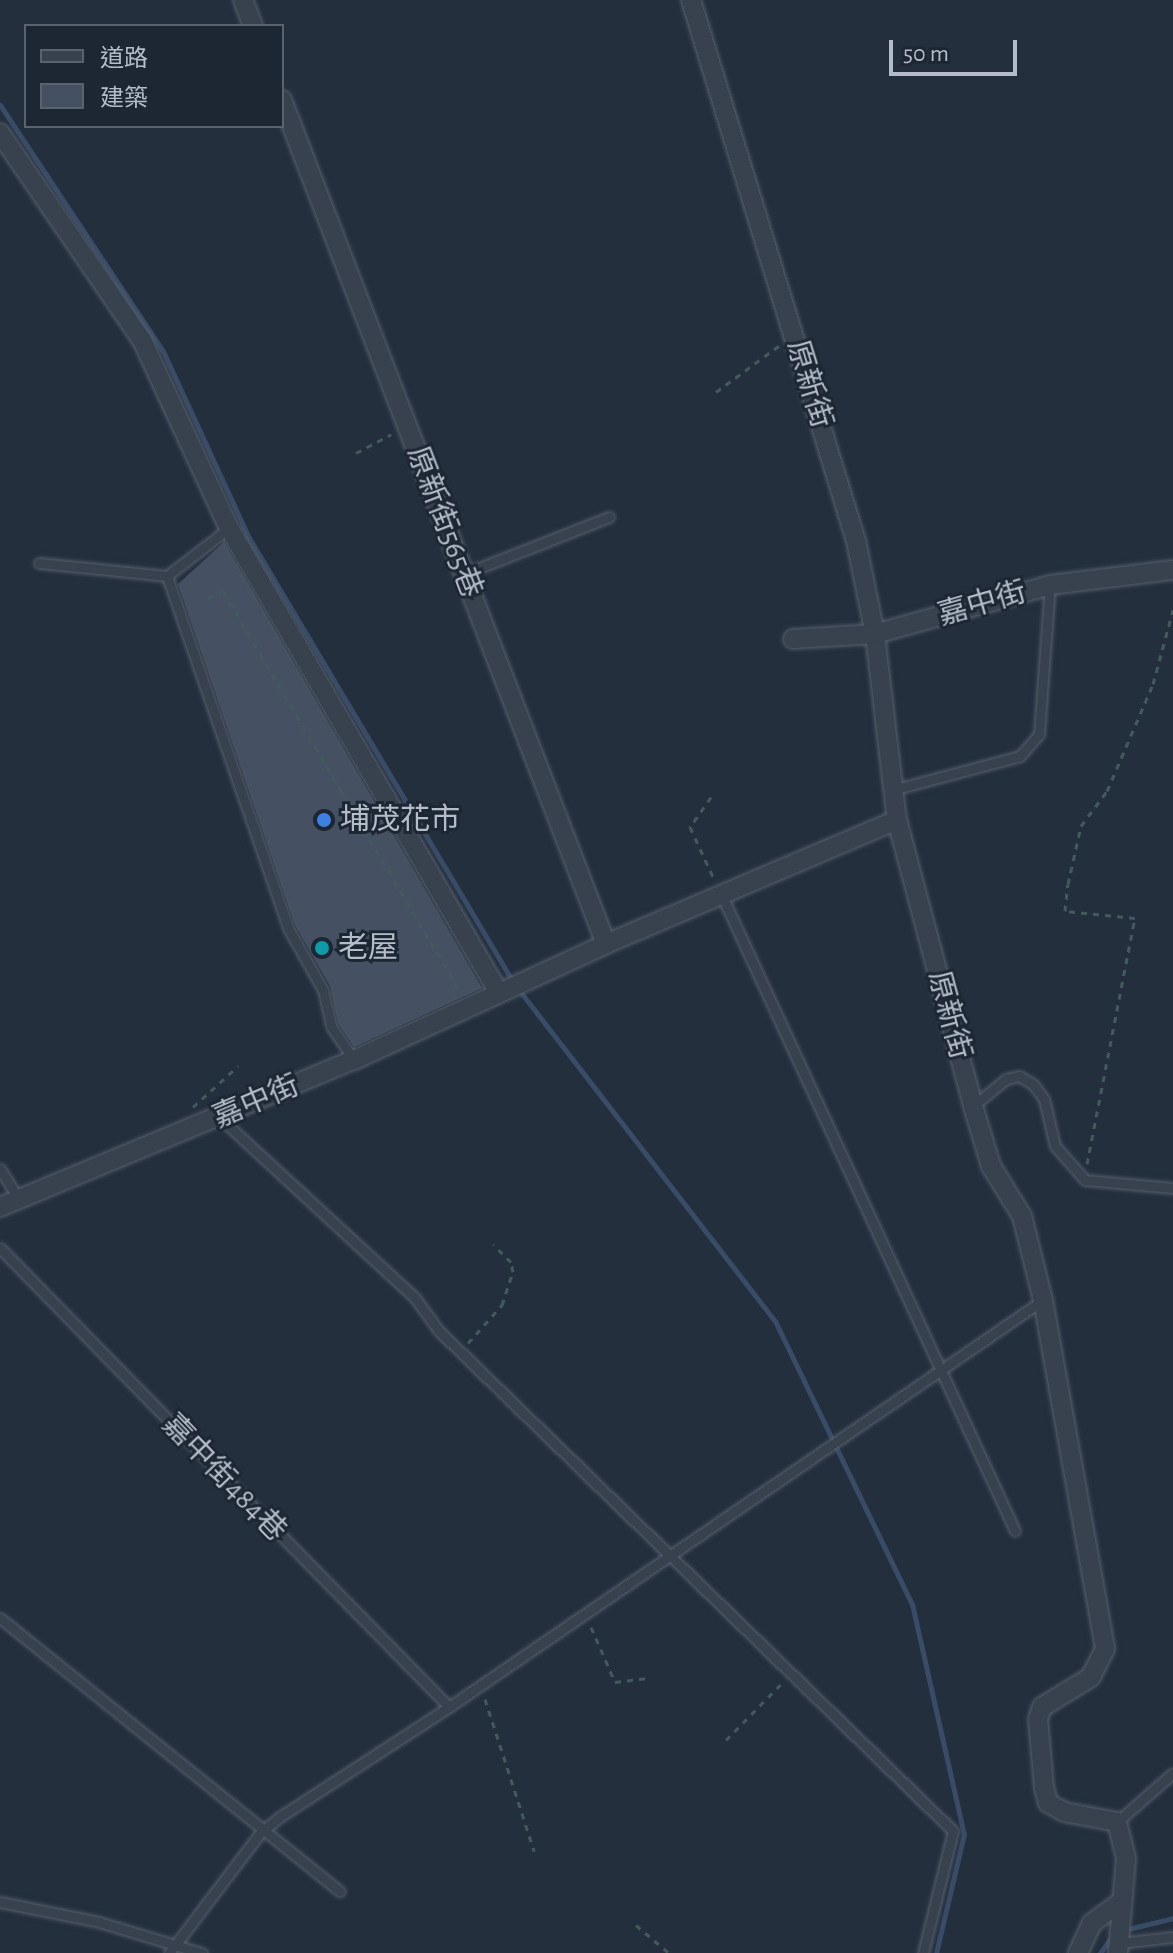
<!DOCTYPE html>
<html>
<head>
<meta charset="utf-8">
<style>
	body { margin:0 }
	#map { position:relative; width:1173px; height:1953px; overflow:hidden; background:#242f3e; font-family:"Alegreya Sans","Noto Sans TC",sans-serif }
	div>[style] { position:absolute }
	[style*='--x'] { left:calc(var(--x)*1px); top:calc(var(--y)*1px); width:calc(var(--w)*1px); rotate:calc(var(--a)*1deg) }
	.stream>* { height:5px; margin:-2.5px; padding:0 2.5px; transform-origin:2.5px; border-radius:2.5px; background:#394c67 }
	.building>* { inset:0; background:#455162 }
	.path>* { height:3px; margin-top:-1.5px; transform-origin:0; background:repeating-linear-gradient(90deg,#44595c 0 6px,transparent 0 12px) }
	.roads { filter:drop-shadow(0 0 2px #565f6c) drop-shadow(0 0 2px #565f6c) }
	.lane>* { height:9px; margin:-4.5px; padding:0 4.5px; transform-origin:4.5px; border-radius:4.5px; background:#38414e }
	.street>* { height:18px; margin:-9px; padding:0 9px; transform-origin:9px; border-radius:9px; background:#38414e }
	.dots>* { width:22px; height:22px; translate:-50% -50%; box-sizing:border-box; border:4px solid #1d2633; border-radius:50% }
	span { translate:-50% -50%; white-space:nowrap; text-align:center; line-height:1.15; -webkit-text-stroke:6px #1d2633; paint-order:stroke }
	.street-label { font-size:30px; color:#b4bcc9 }
	.poi-label { font-size:30px; color:#b4bcc9 }
	.left { translate:0 -50%; text-align:left }
	.legend { position:absolute; left:24px; top:24px; width:260px; height:104px; box-sizing:border-box; background:#1d2633; border:2px solid #59626f; margin:0; padding:10px 14px; list-style:none; font-size:24px; color:#b4bcc9 }
	.legend li { display:flex; align-items:center; gap:16px; height:40px }
	.legend b { width:40px; border:2px solid #59626f }
	.scale { position:absolute; left:889px; top:40px; width:128px; height:36px; box-sizing:border-box; border:4px solid #b4bcc9; border-top:0; padding-left:10px; font-size:24px; line-height:28px; white-space:nowrap; color:#b4bcc9; -webkit-text-stroke:6px #1d2633; paint-order:stroke }
</style>
</head>
<body>
<div id="map">
	<div class="stream">
		<div style="--x:0;--y:105;--w:295;--a:56.5"></div>
		<div style="--x:163;--y:351;--w:204;--a:65.3"></div>
		<div style="--x:248;--y:536;--w:519;--a:59.28"></div>
		<div style="--x:519;--y:990;--w:418;--a:52.3"></div>
		<div style="--x:775;--y:1321;--w:314;--a:64.2"></div>
		<div style="--x:912;--y:1604;--w:236;--a:77.3"></div>
		<div style="--x:964;--y:1834;--w:122;--a:103.2"></div>
		<div style="--x:1124;--y:1930;--w:50;--a:-13.8"></div>
		<div style="--x:1100;--y:1953;--w:24;--a:-54"></div>
	</div>
	<div class="building">
		<div style="clip-path:polygon(224px 542px,482px 988px,354px 1047px,338px 1023px,330px 986px,295px 925px,178px 584px)"></div>
	</div>
	<div class="path">
		<div style="--x:716;--y:392;--w:79;--a:-36.3"></div>
		<div style="--x:356;--y:453;--w:40;--a:-28"></div>
		<div style="--x:208;--y:598;--w:17;--a:-25"></div>
		<div style="--x:223;--y:591;--w:467;--a:59.4"></div>
		<div style="--x:711;--y:797;--w:37;--a:125"></div>
		<div style="--x:690;--y:827;--w:60;--a:65.2"></div>
		<div style="--x:193;--y:1107;--w:61;--a:-42.3"></div>
		<div style="--x:1087;--y:1164;--w:251;--a:-79"></div>
		<div style="--x:1135;--y:918;--w:70;--a:-174.3"></div>
		<div style="--x:1065;--y:911;--w:27;--a:-84"></div>
		<div style="--x:1068;--y:884;--w:59;--a:-77.4"></div>
		<div style="--x:1081;--y:826;--w:44;--a:-53.4"></div>
		<div style="--x:1107;--y:791;--w:116;--a:-66.7"></div>
		<div style="--x:1153;--y:684;--w:77;--a:-74.9"></div>
		<div style="--x:468;--y:1343;--w:51;--a:-48.2"></div>
		<div style="--x:502;--y:1305;--w:35;--a:-72"></div>
		<div style="--x:513;--y:1272;--w:10;--a:-101"></div>
		<div style="--x:511;--y:1262;--w:25;--a:-135"></div>
		<div style="--x:591;--y:1627;--w:60;--a:66.4"></div>
		<div style="--x:615;--y:1682;--w:35;--a:-7"></div>
		<div style="--x:485;--y:1699;--w:160;--a:72.1"></div>
		<div style="--x:726;--y:1740;--w:80;--a:-45.5"></div>
		<div style="--x:636;--y:1925;--w:43;--a:40.3"></div>
	</div>
	<div class="roads">
		<div class="lane">
			<div style="--x:229;--y:528;--w:78;--a:142.3"></div>
			<div style="--x:167;--y:576;--w:372;--a:71"></div>
			<div style="--x:288;--y:928;--w:71;--a:60.6"></div>
			<div style="--x:323;--y:990;--w:37;--a:77"></div>
			<div style="--x:331;--y:1026;--w:41;--a:55.9"></div>
			<div style="--x:39;--y:563;--w:129;--a:5.8"></div>
			<div style="--x:464;--y:574;--w:156;--a:-21.5"></div>
			<div style="--x:896;--y:789;--w:128;--a:-14.9"></div>
			<div style="--x:1020;--y:756;--w:29;--a:-49"></div>
			<div style="--x:1039;--y:734;--w:149;--a:-85.8"></div>
			<div style="--x:722;--y:896;--w:699;--a:65.23"></div>
			<div style="--x:973;--y:1106;--w:43;--a:-39.3"></div>
			<div style="--x:1006;--y:1079;--w:13;--a:-13"></div>
			<div style="--x:1019;--y:1076;--w:16;--a:30"></div>
			<div style="--x:1033;--y:1084;--w:19;--a:54"></div>
			<div style="--x:1044;--y:1099;--w:48;--a:76.8"></div>
			<div style="--x:1055;--y:1146;--w:45;--a:48.6"></div>
			<div style="--x:1085;--y:1180;--w:88;--a:5.2"></div>
			<div style="--x:219;--y:1117;--w:267;--a:42.7"></div>
			<div style="--x:415;--y:1298;--w:39;--a:54"></div>
			<div style="--x:438;--y:1330;--w:718;--a:44.21"></div>
			<div style="--x:953;--y:1831;--w:126;--a:103.8"></div>
			<div style="--x:0;--y:1169;--w:36;--a:58"></div>
			<div style="--x:0;--y:1248;--w:642;--a:45.63"></div>
			<div style="--x:0;--y:1618;--w:436;--a:38.8"></div>
			<div style="--x:1117;--y:1822;--w:74;--a:-41.2"></div>
			<div style="--x:0;--y:1902;--w:101;--a:11.4"></div>
			<div style="--x:99;--y:1922;--w:108;--a:16.8"></div>
			<div style="--x:1119;--y:1943;--w:54;--a:-6.3"></div>
			<div style="--x:169;--y:1953;--w:152;--a:-52.8"></div>
			<div style="--x:261;--y:1832;--w:26;--a:-39"></div>
			<div style="--x:281;--y:1816;--w:200;--a:-33"></div>
			<div style="--x:449;--y:1707;--w:720;--a:-34.42"></div>
		</div>
		<div class="street">
			<div style="--x:243;--y:0;--w:28;--a:69"></div>
			<div style="--x:691;--y:0;--w:566;--a:73.04"></div>
			<div style="--x:856;--y:541;--w:95;--a:78.5"></div>
			<div style="--x:875;--y:634;--w:187;--a:83.3"></div>
			<div style="--x:897;--y:820;--w:296;--a:75.1"></div>
			<div style="--x:973;--y:1106;--w:63;--a:73.3"></div>
			<div style="--x:991;--y:1166;--w:59;--a:58.2"></div>
			<div style="--x:1022;--y:1216;--w:87;--a:76"></div>
			<div style="--x:1043;--y:1300;--w:354;--a:79.9"></div>
			<div style="--x:1105;--y:1649;--w:31;--a:117"></div>
			<div style="--x:1091;--y:1677;--w:57;--a:148.5"></div>
			<div style="--x:1042;--y:1707;--w:13;--a:108"></div>
			<div style="--x:1038;--y:1719;--w:68;--a:85"></div>
			<div style="--x:1044;--y:1787;--w:16;--a:76"></div>
			<div style="--x:1048;--y:1803;--w:18;--a:29"></div>
			<div style="--x:1064;--y:1812;--w:54;--a:10.7"></div>
			<div style="--x:1117;--y:1822;--w:38;--a:76"></div>
			<div style="--x:1126;--y:1859;--w:94;--a:94.9"></div>
			<div style="--x:282;--y:100;--w:904;--a:69"></div>
			<div style="--x:0;--y:133;--w:251;--a:55.6"></div>
			<div style="--x:142;--y:340;--w:207;--a:65.2"></div>
			<div style="--x:229;--y:528;--w:538;--a:59.86"></div>
			<div style="--x:793;--y:639;--w:82;--a:-3.5"></div>
			<div style="--x:875;--y:634;--w:182;--a:-15.6"></div>
			<div style="--x:1050;--y:585;--w:124;--a:-7"></div>
			<div style="--x:0;--y:1207;--w:383;--a:-22.6"></div>
			<div style="--x:354;--y:1060;--w:277;--a:-24.7"></div>
			<div style="--x:606;--y:944;--w:316;--a:-23.1"></div>
			<div style="--x:1078;--y:1953;--w:33;--a:-65"></div>
			<div style="--x:1092;--y:1923;--w:37;--a:-36"></div>
		</div>
	</div>
	<div class="dots">
		<div style="left:324px;top:820px;background:#3f7fe0"></div>
		<div style="left:322px;top:948px;background:#0f9aa8"></div>
	</div>
	<div class="street-label">
		<span style="left:809px;top:384px;rotate:73deg">原新街</span>
		<span style="left:444px;top:522px;rotate:69deg">原新街565巷</span>
		<span style="left:982px;top:604px;rotate:-16deg">嘉中街</span>
		<span style="left:949px;top:1015px;rotate:75deg">原新街</span>
		<span style="left:256px;top:1102px;rotate:-23deg">嘉中街</span>
		<span style="left:224px;top:1478px;rotate:46deg">嘉中街484巷</span>
	</div>
	<div class="poi-label">
		<span class="left" style="left:340px;top:820px">埔茂花市</span>
		<span class="left" style="left:338px;top:948px">老屋</span>
	</div>
	<ul class="legend">
	<li><b style="height:10px;background:#38414e"></b>道路</li>
	<li><b style="height:22px;background:#455162"></b>建築</li>
	</ul>
	<div class="scale">50 m</div>
</div>
</body>
</html>
